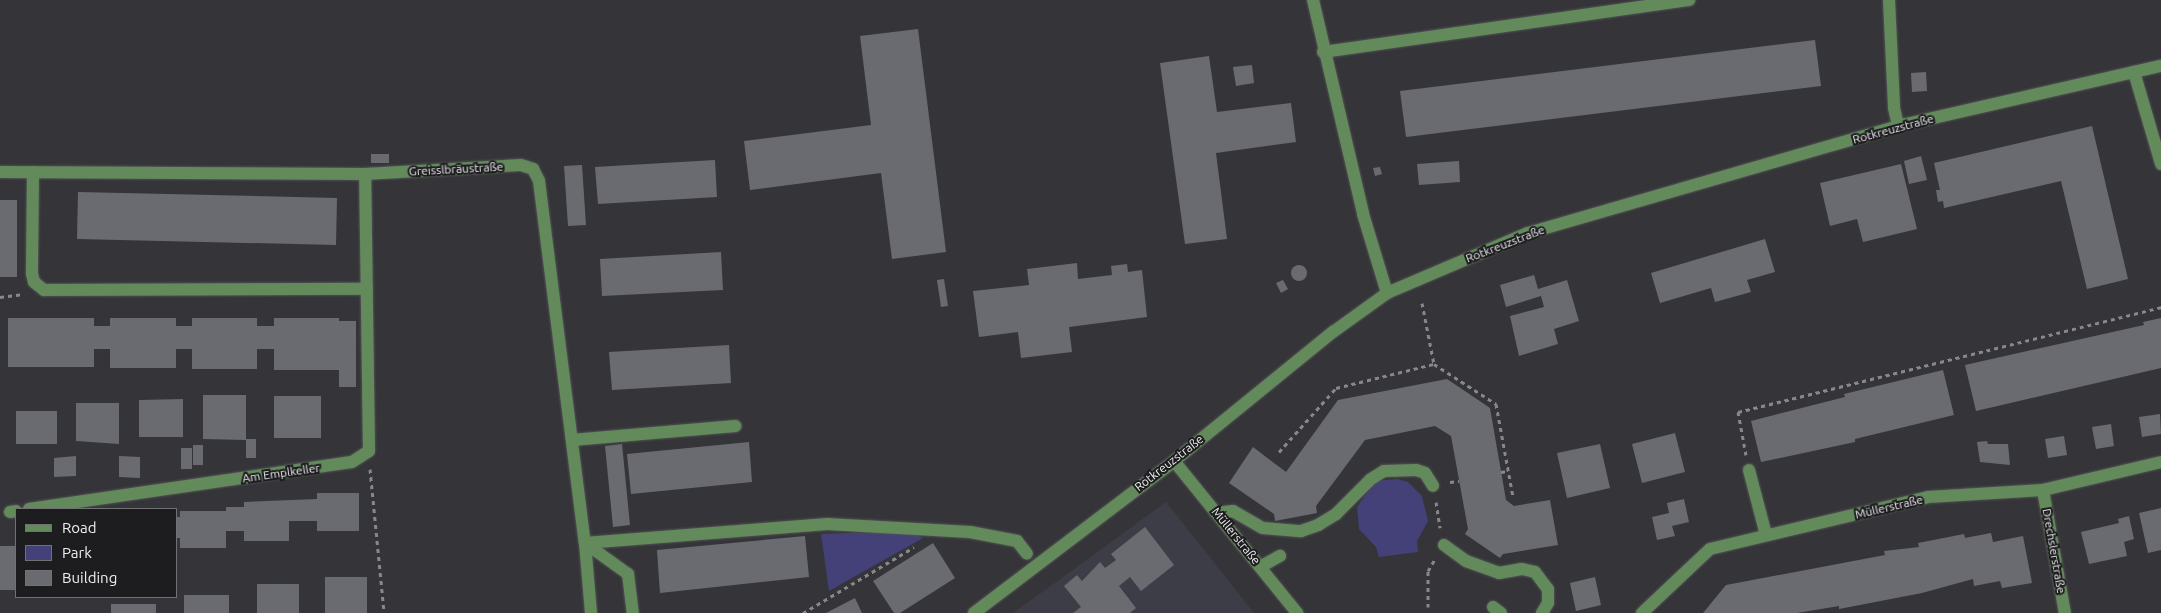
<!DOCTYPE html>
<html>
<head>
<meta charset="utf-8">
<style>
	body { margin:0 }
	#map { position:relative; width:2161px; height:613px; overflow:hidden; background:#353539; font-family:Ubuntu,sans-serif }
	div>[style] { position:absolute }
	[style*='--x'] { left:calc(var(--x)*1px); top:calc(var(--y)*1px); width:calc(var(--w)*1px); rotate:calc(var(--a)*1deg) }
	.built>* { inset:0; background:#3d3d47 }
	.green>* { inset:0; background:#444078 }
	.building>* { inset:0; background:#6a6b70 }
	.round { border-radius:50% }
	.path>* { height:3px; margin-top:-1.5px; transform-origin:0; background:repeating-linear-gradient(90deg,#88888b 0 4px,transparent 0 8px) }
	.roads { filter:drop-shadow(0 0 1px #535356) drop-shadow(0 0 1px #535356) }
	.minor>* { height:12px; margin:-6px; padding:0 6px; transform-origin:6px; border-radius:6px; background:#628a5b }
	span { translate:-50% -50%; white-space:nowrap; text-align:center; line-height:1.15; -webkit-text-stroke:4px #1d1d1f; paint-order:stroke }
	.street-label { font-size:12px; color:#eeeef0 }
	.legend { position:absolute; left:15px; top:508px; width:162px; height:90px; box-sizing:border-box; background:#1d1d1f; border:1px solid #717173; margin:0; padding:6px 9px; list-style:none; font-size:15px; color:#eeeef0 }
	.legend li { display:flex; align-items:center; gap:10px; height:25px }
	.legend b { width:25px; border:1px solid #717173 }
</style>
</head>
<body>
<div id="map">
	<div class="built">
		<div style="clip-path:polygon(1166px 502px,1254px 613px,1013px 613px,1055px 583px)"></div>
	</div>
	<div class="green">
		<div style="clip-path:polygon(1397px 479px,1408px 482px,1422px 496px,1428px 521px,1417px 541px,1418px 552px,1379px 557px,1376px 547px,1359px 529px,1357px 507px,1375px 481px)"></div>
		<div style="clip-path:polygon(910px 531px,923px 538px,829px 591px,821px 534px)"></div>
	</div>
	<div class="building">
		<div style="clip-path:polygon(918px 29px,946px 252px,892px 259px,881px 173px,750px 190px,744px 141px,871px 125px,860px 36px)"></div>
		<div style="clip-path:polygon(1815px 40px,1821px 86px,1406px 137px,1400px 91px)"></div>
		<div style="clip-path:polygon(1209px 56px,1217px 112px,1291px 103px,1296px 142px,1216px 153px,1227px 239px,1185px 244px,1160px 63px)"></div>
		<div style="clip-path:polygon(1252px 65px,1254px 83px,1236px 86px,1233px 67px)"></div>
		<div style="clip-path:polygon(1926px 72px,1927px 91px,1912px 92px,1911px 73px)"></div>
		<div style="clip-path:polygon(2092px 126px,2128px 279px,2087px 289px,2061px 181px,1944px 208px,1943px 201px,1938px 202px,1936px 190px,1940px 190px,1934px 163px)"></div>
		<div style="clip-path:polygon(371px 154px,389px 154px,389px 163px,371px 163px)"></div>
		<div style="clip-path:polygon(1921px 156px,1927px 180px,1909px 184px,1904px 161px)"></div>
		<div style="clip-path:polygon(715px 160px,717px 197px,598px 204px,595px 167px)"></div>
		<div style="clip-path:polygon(1459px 161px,1460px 182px,1419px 185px,1417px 164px)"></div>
		<div style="clip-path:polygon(1901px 164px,1917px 229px,1863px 242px,1857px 219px,1830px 226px,1820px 183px)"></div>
		<div style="clip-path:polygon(582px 165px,586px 225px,568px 226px,564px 166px)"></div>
		<div style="clip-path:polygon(1380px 167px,1382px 174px,1375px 176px,1373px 168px)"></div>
		<div style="clip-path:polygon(78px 192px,337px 198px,336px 245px,77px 239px)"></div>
		<div style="clip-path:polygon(0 200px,17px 200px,17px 277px,0 277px)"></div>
		<div style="clip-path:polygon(1765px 239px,1775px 272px,1747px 280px,1751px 292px,1715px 302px,1711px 288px,1660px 303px,1651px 273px)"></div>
		<div style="clip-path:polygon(721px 252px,723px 290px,602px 296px,600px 259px)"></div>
		<div style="clip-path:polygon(1077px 263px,1078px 279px,1112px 275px,1111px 266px,1127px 264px,1128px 272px,1142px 270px,1147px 317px,1069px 327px,1072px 352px,1021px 358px,1018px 332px,979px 337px,973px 291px,1029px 285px,1027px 269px)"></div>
		<div class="round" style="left:1291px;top:265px;width:16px;height:16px"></div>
		<div style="clip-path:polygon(1534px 275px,1538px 289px,1567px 280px,1579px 321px,1554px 329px,1558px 344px,1519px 356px,1510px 316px,1544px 307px,1541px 296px,1506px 307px,1500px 285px)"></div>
		<div style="clip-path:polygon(944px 279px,948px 306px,941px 307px,937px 280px)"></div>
		<div style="clip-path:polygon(1283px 280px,1288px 289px,1281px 293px,1276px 283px)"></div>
		<div style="clip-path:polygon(8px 318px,94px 318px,94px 326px,110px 326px,110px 318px,176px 318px,176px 326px,192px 326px,192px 318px,257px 318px,257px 326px,274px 326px,274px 318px,339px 318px,339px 321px,356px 321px,356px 387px,339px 387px,339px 370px,274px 370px,274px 349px,257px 349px,257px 369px,192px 369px,192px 349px,176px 349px,176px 368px,110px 368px,110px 349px,94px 349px,94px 367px,8px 367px)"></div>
		<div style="clip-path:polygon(2161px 318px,2161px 368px,1976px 411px,1965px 365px,2144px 325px,2143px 322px)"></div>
		<div style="clip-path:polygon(729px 345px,731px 383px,612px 390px,609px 352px)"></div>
		<div style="clip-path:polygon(1943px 370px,1954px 415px,1855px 439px,1855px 442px,1761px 462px,1751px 421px,1845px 397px,1844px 394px)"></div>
		<div style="clip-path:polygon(1447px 379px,1490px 408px,1506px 500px,1514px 506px,1550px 500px,1558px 545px,1503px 554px,1500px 558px,1465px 534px,1468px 529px,1451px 436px,1435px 426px,1365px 440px,1316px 506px,1317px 513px,1275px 521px,1274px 514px,1229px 483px,1253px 447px,1286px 472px,1338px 400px)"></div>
		<div style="clip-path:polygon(203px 395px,246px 395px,246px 439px,256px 439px,256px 458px,246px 458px,246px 440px,203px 439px)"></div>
		<div style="clip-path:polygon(274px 396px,321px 396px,321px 438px,274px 438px)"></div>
		<div style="clip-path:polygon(183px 399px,183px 437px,139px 437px,139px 400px)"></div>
		<div style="clip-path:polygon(76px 403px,119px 403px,119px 444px,76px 441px)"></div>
		<div style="clip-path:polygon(16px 411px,57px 411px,57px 444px,16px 444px)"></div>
		<div style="clip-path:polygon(2160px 414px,2161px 434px,2142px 437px,2139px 417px)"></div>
		<div style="clip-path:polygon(2111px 424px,2114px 446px,2096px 449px,2092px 427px)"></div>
		<div style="clip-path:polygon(1675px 433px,1685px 472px,1642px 483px,1632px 444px)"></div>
		<div style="clip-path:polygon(2064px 436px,2067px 455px,2048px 458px,2045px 439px)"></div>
		<div style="clip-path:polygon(1987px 441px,1988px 444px,2008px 444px,2010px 465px,1980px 462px,1977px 442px)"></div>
		<div style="clip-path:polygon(749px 442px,752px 482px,631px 494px,627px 454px)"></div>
		<div style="clip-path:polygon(622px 444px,630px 525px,613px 527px,605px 446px)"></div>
		<div style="clip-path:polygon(1600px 444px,1610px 488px,1567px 498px,1557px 453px)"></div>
		<div style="clip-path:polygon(193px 445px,203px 445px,203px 465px,193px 465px)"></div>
		<div style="clip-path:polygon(181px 448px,192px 448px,192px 469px,181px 469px)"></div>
		<div style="clip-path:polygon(76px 456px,76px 476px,54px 477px,54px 458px)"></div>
		<div style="clip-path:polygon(119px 456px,140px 457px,140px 478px,119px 477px)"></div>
		<div style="clip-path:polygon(317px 493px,359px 493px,359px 531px,317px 531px,317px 521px,289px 521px,289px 541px,244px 541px,244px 531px,226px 531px,226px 548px,180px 548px,180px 538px,176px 538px,176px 517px,180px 517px,180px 511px,226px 511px,226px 507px,244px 507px,244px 502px,317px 499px)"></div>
		<div style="clip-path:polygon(1684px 499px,1689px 522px,1672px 526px,1675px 536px,1657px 540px,1652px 517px,1669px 513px,1667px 503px)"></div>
		<div style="clip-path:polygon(2161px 508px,2161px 550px,2148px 553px,2139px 513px)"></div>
		<div style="clip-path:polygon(2129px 516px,2134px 539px,2124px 542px,2127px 556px,2089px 564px,2081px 532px,2119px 523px,2118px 519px)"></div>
		<div style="clip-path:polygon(1145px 527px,1174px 565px,1141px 591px,1130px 577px,1119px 586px,1136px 608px,1130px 613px,1073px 613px,1081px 607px,1064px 586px,1077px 575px,1082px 581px,1100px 562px,1105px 568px,1116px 560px,1111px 554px)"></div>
		<div style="clip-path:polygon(1991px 533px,1993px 542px,2023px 536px,2032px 583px,2002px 588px,2000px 581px,1974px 586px,1973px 579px,1922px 593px,1839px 609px,1839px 606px,1797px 613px,1703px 613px,1726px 585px,1885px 555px,1884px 551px,1919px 547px,1918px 543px,1964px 534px,1965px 538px)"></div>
		<div style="clip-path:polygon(805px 536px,809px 577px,660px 593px,657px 550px)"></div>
		<div style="clip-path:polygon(933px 543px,955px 578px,900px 613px,894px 613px,873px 581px)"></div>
		<div style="clip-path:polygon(0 546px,16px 546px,16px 590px,0 590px)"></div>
		<div style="clip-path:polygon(325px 577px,367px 577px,367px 613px,325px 613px)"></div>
		<div style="clip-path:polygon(1595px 577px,1601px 605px,1576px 611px,1570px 583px)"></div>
		<div style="clip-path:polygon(257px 584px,299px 584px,299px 613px,257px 613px)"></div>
		<div style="clip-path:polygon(184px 595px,229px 595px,229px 613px,184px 613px)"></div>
		<div style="clip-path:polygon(855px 598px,862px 613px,826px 613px)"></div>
		<div style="clip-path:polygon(111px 604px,156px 604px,156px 613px,111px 613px)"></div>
	</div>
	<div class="path">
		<div style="--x:0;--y:297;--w:24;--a:-7"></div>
		<div style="--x:1422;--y:303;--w:62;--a:78.9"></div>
		<div style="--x:1434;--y:364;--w:74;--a:32.8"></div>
		<div style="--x:1496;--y:404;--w:95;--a:79.6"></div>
		<div style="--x:1279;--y:452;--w:86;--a:-48.3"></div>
		<div style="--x:1336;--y:388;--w:101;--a:-13.8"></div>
		<div style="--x:1746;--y:455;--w:44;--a:-100.5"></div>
		<div style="--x:1738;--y:412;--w:436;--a:-13.9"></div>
		<div style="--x:370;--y:469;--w:145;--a:84.4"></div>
		<div style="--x:1501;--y:472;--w:7;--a:-8"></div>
		<div style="--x:1450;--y:482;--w:9;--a:-6"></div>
		<div style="--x:1436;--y:502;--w:26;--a:81"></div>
		<div style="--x:1428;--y:607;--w:36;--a:-90"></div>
		<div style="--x:1428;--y:571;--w:14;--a:-60"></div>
		<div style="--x:803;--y:613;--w:129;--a:-30.7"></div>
	</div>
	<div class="roads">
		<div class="minor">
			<div style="--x:1313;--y:0;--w:220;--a:76.8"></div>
			<div style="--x:1363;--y:214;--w:83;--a:73.1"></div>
			<div style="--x:1889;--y:0;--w:108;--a:87.3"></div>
			<div style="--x:1894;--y:108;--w:18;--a:77"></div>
			<div style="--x:1323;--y:52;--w:370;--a:-8.1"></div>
			<div style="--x:2134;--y:72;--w:96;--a:73.6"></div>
			<div style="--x:0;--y:172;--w:365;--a:0.3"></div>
			<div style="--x:365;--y:174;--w:156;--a:-3.3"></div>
			<div style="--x:521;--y:165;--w:13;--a:18"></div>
			<div style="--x:533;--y:169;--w:13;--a:63"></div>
			<div style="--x:539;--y:181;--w:365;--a:82.8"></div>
			<div style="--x:585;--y:543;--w:70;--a:85.1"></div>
			<div style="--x:33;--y:172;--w:102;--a:90.6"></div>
			<div style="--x:32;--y:274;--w:8;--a:76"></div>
			<div style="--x:34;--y:282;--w:13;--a:39"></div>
			<div style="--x:44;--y:290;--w:323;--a:-0.2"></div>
			<div style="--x:572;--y:440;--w:164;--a:-4.9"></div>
			<div style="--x:1174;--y:461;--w:196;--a:51"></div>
			<div style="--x:1749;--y:470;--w:67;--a:75.3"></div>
			<div style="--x:2043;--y:490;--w:125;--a:79.9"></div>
			<div style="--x:29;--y:509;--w:326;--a:-8.3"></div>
			<div style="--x:352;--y:462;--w:20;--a:-33"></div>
			<div style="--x:369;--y:451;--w:277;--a:-90.8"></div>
			<div style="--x:10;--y:512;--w:6;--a:-9"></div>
			<div style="--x:1216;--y:513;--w:17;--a:-7"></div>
			<div style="--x:1233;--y:511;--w:34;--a:30"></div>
			<div style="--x:1263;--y:528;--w:38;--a:5"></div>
			<div style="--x:1301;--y:531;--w:18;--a:-19"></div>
			<div style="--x:1318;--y:525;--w:21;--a:-31"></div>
			<div style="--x:1336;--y:514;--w:49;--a:-45"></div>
			<div style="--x:1371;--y:479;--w:15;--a:-32"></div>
			<div style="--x:1384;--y:471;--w:32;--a:-2"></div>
			<div style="--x:1416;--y:470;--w:9;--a:18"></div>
			<div style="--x:1425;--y:473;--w:15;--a:58"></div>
			<div style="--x:585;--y:543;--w:243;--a:-4.5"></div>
			<div style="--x:827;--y:524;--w:143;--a:3.2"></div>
			<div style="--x:970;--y:532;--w:48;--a:10.8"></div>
			<div style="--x:1017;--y:541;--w:16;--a:52"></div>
			<div style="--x:585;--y:543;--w:53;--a:35.8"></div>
			<div style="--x:628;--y:574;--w:39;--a:83"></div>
			<div style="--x:1444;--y:545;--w:27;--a:36"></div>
			<div style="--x:1466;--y:561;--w:35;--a:20"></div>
			<div style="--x:1499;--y:573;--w:23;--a:-10"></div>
			<div style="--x:1522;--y:569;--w:13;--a:13"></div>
			<div style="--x:1535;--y:572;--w:21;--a:53"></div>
			<div style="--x:1548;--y:589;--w:14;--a:90"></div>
			<div style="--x:1548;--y:603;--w:12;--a:121"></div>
			<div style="--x:1260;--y:567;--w:23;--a:-29"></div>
			<div style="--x:1493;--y:607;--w:10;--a:37"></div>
			<div style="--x:974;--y:613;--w:251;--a:-37.2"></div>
			<div style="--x:1174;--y:461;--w:205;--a:-39.1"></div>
			<div style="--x:1333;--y:332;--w:67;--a:-35.8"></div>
			<div style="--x:1387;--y:293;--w:153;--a:-23.1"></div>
			<div style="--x:1528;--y:233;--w:385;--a:-16.1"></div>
			<div style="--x:1898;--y:126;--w:270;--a:-12.9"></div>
			<div style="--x:1642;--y:613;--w:93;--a:-43.3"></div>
			<div style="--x:1710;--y:549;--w:224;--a:-13.4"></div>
			<div style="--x:1928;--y:497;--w:115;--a:-3.5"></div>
			<div style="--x:2043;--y:490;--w:121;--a:-13.3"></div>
		</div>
	</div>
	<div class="street-label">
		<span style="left:1893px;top:129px;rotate:-15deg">Rotkreuzstraße</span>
		<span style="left:456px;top:169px;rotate:-3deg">Greisslbräustraße</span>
		<span style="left:1505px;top:244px;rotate:-21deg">Rotkreuzstraße</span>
		<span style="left:1169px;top:463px;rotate:-38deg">Rotkreuzstraße</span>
		<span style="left:281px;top:473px;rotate:-8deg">Am Emplkeller</span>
		<span style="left:1889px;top:507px;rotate:-13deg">Müllerstraße</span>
		<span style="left:1236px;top:536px;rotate:51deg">Müllerstraße</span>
		<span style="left:2054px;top:551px;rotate:80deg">Drechslerstraße</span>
	</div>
	<ul class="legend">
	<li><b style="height:6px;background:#628a5b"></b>Road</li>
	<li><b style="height:14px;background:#444078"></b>Park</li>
	<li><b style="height:14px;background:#6a6b70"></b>Building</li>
	</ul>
</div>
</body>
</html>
